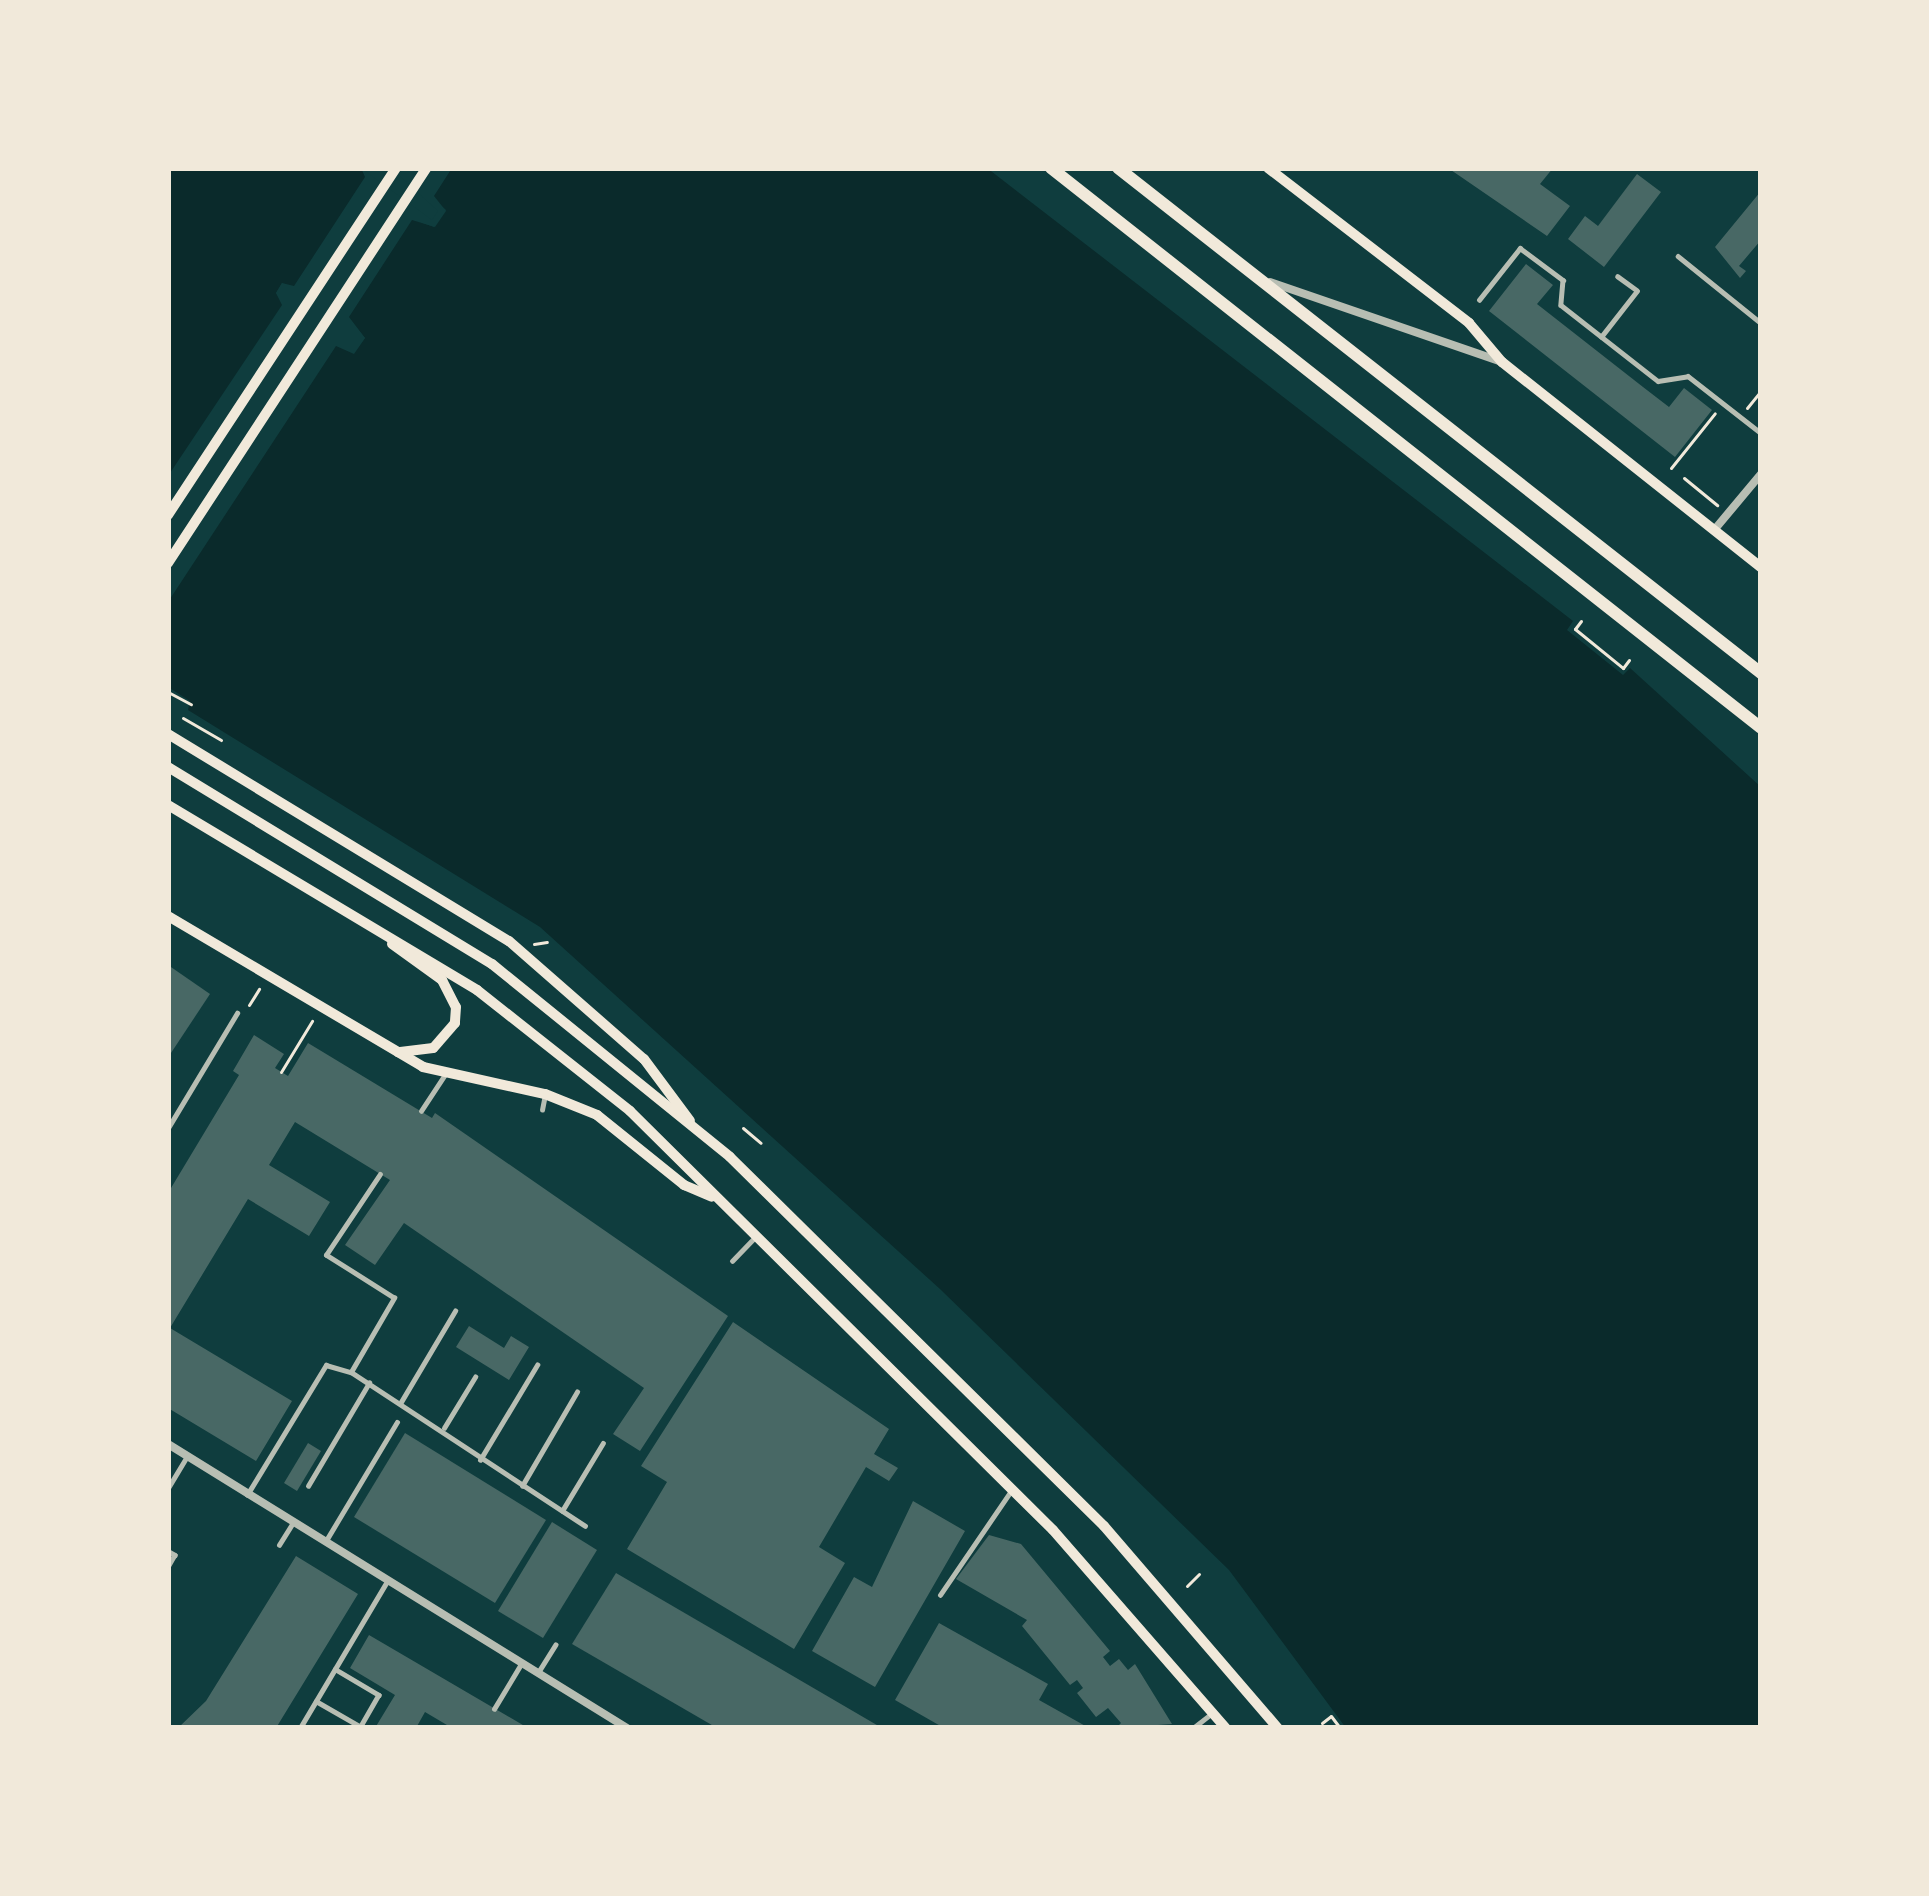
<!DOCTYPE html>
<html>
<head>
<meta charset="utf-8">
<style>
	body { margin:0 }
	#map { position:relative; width:1929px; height:1896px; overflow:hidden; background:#0f3d3e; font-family:Roboto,sans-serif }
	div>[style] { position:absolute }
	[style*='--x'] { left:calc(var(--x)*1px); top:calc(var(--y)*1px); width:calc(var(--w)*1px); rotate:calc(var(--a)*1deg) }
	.water>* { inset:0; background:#0a2a2b }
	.pier>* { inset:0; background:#0f3d3e }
	.building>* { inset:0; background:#486865 }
	.path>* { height:3px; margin:-1.5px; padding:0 1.5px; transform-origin:1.5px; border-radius:1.5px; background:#f1e9da }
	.service>* { height:4.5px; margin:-2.25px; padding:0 2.25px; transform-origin:2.25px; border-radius:2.25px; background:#b8beb3 }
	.minor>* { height:8px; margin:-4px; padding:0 4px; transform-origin:4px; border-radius:4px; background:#b8beb3 }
	.secondary>* { height:10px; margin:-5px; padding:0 5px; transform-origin:5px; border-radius:5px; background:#f1e9da }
	.primary>* { height:12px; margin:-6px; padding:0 6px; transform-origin:6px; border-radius:6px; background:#f1e9da }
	span { translate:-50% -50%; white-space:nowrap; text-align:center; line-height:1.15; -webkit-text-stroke:9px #f1e9da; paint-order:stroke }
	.frame { position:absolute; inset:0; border:171px solid #f1e9da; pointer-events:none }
</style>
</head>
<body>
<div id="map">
	<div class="water">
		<div style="clip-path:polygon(evenodd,168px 168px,361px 168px,412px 219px,434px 227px,446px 210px,397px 168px,987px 168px,1573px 621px,1567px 630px,1623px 675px,1630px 668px,1761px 787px,1761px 1728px,1346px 1728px,1229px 1570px,940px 1289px,540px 927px,188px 710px,190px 701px,168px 687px,168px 168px,282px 283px,348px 317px,365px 338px,354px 353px,283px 304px,276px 293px,282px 283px)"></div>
	</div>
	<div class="pier">
		<div style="clip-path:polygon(361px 168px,432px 220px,438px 211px,391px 168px,452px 168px,434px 196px,446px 211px,435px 227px,412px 220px,349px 317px,365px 338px,354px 354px,336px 346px,168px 602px,168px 476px,282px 305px,276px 293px,282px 283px,294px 286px,365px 177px)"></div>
	</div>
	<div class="building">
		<div style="clip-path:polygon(1448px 168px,1553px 168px,1540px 184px,1570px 206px,1547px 236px)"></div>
		<div style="clip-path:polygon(1637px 174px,1661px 192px,1604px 267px,1568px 239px,1585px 216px,1598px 226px)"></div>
		<div style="clip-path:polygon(1761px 191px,1761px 240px,1739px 266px,1746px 271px,1740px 278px,1715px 247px)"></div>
		<div style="clip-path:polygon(1526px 264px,1553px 285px,1537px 304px,1643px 387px,1669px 407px,1684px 388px,1712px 410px,1675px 457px,1489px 311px)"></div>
		<div style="clip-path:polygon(168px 965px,210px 994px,171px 1053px,168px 1051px)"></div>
		<div style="clip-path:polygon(254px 1035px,284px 1054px,275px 1068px,288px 1076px,308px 1043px,432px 1118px,435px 1113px,728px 1316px,640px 1451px,613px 1434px,644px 1388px,404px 1223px,375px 1265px,345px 1245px,390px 1180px,295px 1122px,269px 1165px,330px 1202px,309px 1236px,248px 1199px,170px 1328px,292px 1401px,256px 1461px,168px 1408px,168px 1193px,239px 1075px,233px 1071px)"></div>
		<div style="clip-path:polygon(733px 1322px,889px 1429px,874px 1454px,898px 1468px,889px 1481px,866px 1467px,819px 1547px,845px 1563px,794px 1649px,627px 1549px,667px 1482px,641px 1466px)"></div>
		<div style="clip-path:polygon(469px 1326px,504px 1348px,511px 1336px,529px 1347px,509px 1380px,456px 1347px)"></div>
		<div style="clip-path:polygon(405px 1433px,546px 1520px,495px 1603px,354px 1517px)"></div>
		<div style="clip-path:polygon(308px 1443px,321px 1451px,297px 1491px,284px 1483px)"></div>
		<div style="clip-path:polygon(913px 1501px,965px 1531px,875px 1687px,812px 1651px,854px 1577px,872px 1587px)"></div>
		<div style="clip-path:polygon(552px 1522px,597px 1550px,543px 1638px,498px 1611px)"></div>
		<div style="clip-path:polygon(989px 1535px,1021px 1544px,1110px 1651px,1103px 1657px,1110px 1666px,1119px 1659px,1128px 1670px,1135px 1664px,1172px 1724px,1116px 1728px,1121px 1723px,1108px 1708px,1096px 1717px,1077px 1693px,1083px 1688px,1077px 1680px,1070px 1685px,1022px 1626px,1027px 1620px,956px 1579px)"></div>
		<div style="clip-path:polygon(296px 1556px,358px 1594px,276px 1728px,178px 1728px,206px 1701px)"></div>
		<div style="clip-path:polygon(616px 1573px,882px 1728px,717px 1728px,572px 1644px)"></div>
		<div style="clip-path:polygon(939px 1623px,1048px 1684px,1039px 1700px,1089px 1728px,944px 1728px,895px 1700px)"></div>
		<div style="clip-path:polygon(369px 1635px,528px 1728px,452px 1728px,425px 1712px,416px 1728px,375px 1728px,395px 1695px,350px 1668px)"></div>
	</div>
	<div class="path">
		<div style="--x:1747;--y:408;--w:22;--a:-51"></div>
		<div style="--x:1671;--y:468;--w:70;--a:-51.3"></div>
		<div style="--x:1684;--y:478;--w:43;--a:39.3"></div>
		<div style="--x:1581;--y:621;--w:10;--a:127"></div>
		<div style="--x:1575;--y:629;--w:62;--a:39.1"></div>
		<div style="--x:1623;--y:668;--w:10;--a:-53"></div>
		<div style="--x:168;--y:692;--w:26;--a:28"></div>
		<div style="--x:183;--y:718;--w:44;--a:30.1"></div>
		<div style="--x:534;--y:944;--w:13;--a:-9"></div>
		<div style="--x:249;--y:1005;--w:19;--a:-58"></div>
		<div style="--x:281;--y:1072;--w:60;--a:-58.7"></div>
		<div style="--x:743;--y:1128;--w:23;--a:40"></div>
		<div style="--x:1187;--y:1586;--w:17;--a:-45"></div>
		<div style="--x:1322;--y:1723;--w:11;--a:-38"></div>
		<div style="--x:1331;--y:1716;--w:15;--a:53"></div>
	</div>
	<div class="service">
		<div style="--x:1678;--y:256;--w:107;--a:38.9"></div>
		<div style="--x:1479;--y:300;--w:66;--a:-51.7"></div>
		<div style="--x:1520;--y:248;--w:54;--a:36.7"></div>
		<div style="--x:1563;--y:280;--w:25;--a:95"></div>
		<div style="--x:1561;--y:305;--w:123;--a:38.1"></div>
		<div style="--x:1658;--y:381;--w:30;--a:-9"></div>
		<div style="--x:1688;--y:376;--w:93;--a:38"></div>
		<div style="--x:1601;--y:337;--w:58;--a:-52"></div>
		<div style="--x:1637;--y:291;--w:24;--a:-144"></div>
		<div style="--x:542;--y:1110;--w:16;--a:-79"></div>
		<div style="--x:421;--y:1111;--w:42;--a:-56.7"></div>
		<div style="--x:168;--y:1128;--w:134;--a:-59"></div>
		<div style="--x:732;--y:1261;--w:30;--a:-46"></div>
		<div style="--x:351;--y:1372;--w:280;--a:33.3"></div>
		<div style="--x:401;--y:1402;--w:106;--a:-59.3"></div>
		<div style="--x:444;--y:1428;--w:60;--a:-58.7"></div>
		<div style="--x:480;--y:1460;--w:111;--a:-59"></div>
		<div style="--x:308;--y:1486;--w:120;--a:-59.4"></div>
		<div style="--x:522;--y:1486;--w:109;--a:-59.7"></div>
		<div style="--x:168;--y:1488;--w:37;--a:-59"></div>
		<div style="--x:247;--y:1495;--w:152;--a:-58.7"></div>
		<div style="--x:326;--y:1365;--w:26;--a:16"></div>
		<div style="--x:351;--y:1372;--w:86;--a:-59.8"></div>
		<div style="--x:394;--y:1298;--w:80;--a:-147.7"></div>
		<div style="--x:326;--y:1255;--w:97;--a:-56.3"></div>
		<div style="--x:562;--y:1511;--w:79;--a:-58.9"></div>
		<div style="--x:327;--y:1539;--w:136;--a:-59.1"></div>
		<div style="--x:279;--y:1545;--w:26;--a:-58"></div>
		<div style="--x:168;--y:1551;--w:8;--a:30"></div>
		<div style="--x:175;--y:1555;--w:14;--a:120"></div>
		<div style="--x:940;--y:1595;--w:126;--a:-55.7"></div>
		<div style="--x:335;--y:1669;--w:51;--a:30.6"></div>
		<div style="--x:379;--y:1695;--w:38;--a:120"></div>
		<div style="--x:539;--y:1671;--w:31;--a:-58"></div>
		<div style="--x:316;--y:1701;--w:54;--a:29.9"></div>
		<div style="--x:494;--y:1709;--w:52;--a:-59"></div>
		<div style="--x:300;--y:1728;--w:169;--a:-59.3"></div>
		<div style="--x:429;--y:1728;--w:13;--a:0"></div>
		<div style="--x:1193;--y:1728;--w:24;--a:-38"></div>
	</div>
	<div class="minor">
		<div style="--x:1270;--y:282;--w:243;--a:19"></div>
		<div style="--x:1715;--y:529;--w:72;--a:-50.1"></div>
		<div style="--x:168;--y:1444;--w:540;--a:31.75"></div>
	</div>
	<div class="secondary">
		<div style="--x:1268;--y:168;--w:254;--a:37.6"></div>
		<div style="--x:1469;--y:323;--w:51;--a:49.8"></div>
		<div style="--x:1502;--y:362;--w:330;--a:38.4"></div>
		<div style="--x:168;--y:515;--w:415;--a:-56.7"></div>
		<div style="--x:168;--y:563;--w:472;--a:-56.8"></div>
		<div style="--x:168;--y:734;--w:399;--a:31.3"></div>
		<div style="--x:509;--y:941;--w:179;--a:41.2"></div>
		<div style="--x:644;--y:1059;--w:77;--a:53.4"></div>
		<div style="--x:168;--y:767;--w:379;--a:31.3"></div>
		<div style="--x:492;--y:964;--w:306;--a:39"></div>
		<div style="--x:730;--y:1157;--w:525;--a:44.61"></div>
		<div style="--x:1104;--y:1526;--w:267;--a:49.3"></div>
		<div style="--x:168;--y:805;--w:360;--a:30.9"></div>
		<div style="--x:477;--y:990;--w:195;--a:38.3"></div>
		<div style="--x:630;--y:1111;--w:595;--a:44.73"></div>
		<div style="--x:1053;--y:1530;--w:263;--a:48.9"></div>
		<div style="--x:168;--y:916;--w:296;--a:30.6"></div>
		<div style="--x:423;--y:1067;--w:125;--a:12.5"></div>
		<div style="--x:545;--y:1094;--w:56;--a:22"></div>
		<div style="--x:597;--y:1115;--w:112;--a:38.8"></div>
		<div style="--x:684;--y:1185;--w:30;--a:23"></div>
		<div style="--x:392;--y:944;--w:62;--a:35.8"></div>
		<div style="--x:442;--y:980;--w:30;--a:63"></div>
		<div style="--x:456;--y:1007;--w:16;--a:94"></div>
		<div style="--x:455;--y:1023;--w:33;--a:131"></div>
		<div style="--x:433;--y:1048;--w:35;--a:173"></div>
	</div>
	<div class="primary">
		<div style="--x:1051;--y:168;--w:904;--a:38.26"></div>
		<div style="--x:1118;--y:168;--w:818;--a:38.15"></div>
	</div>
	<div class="frame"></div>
</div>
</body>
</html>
